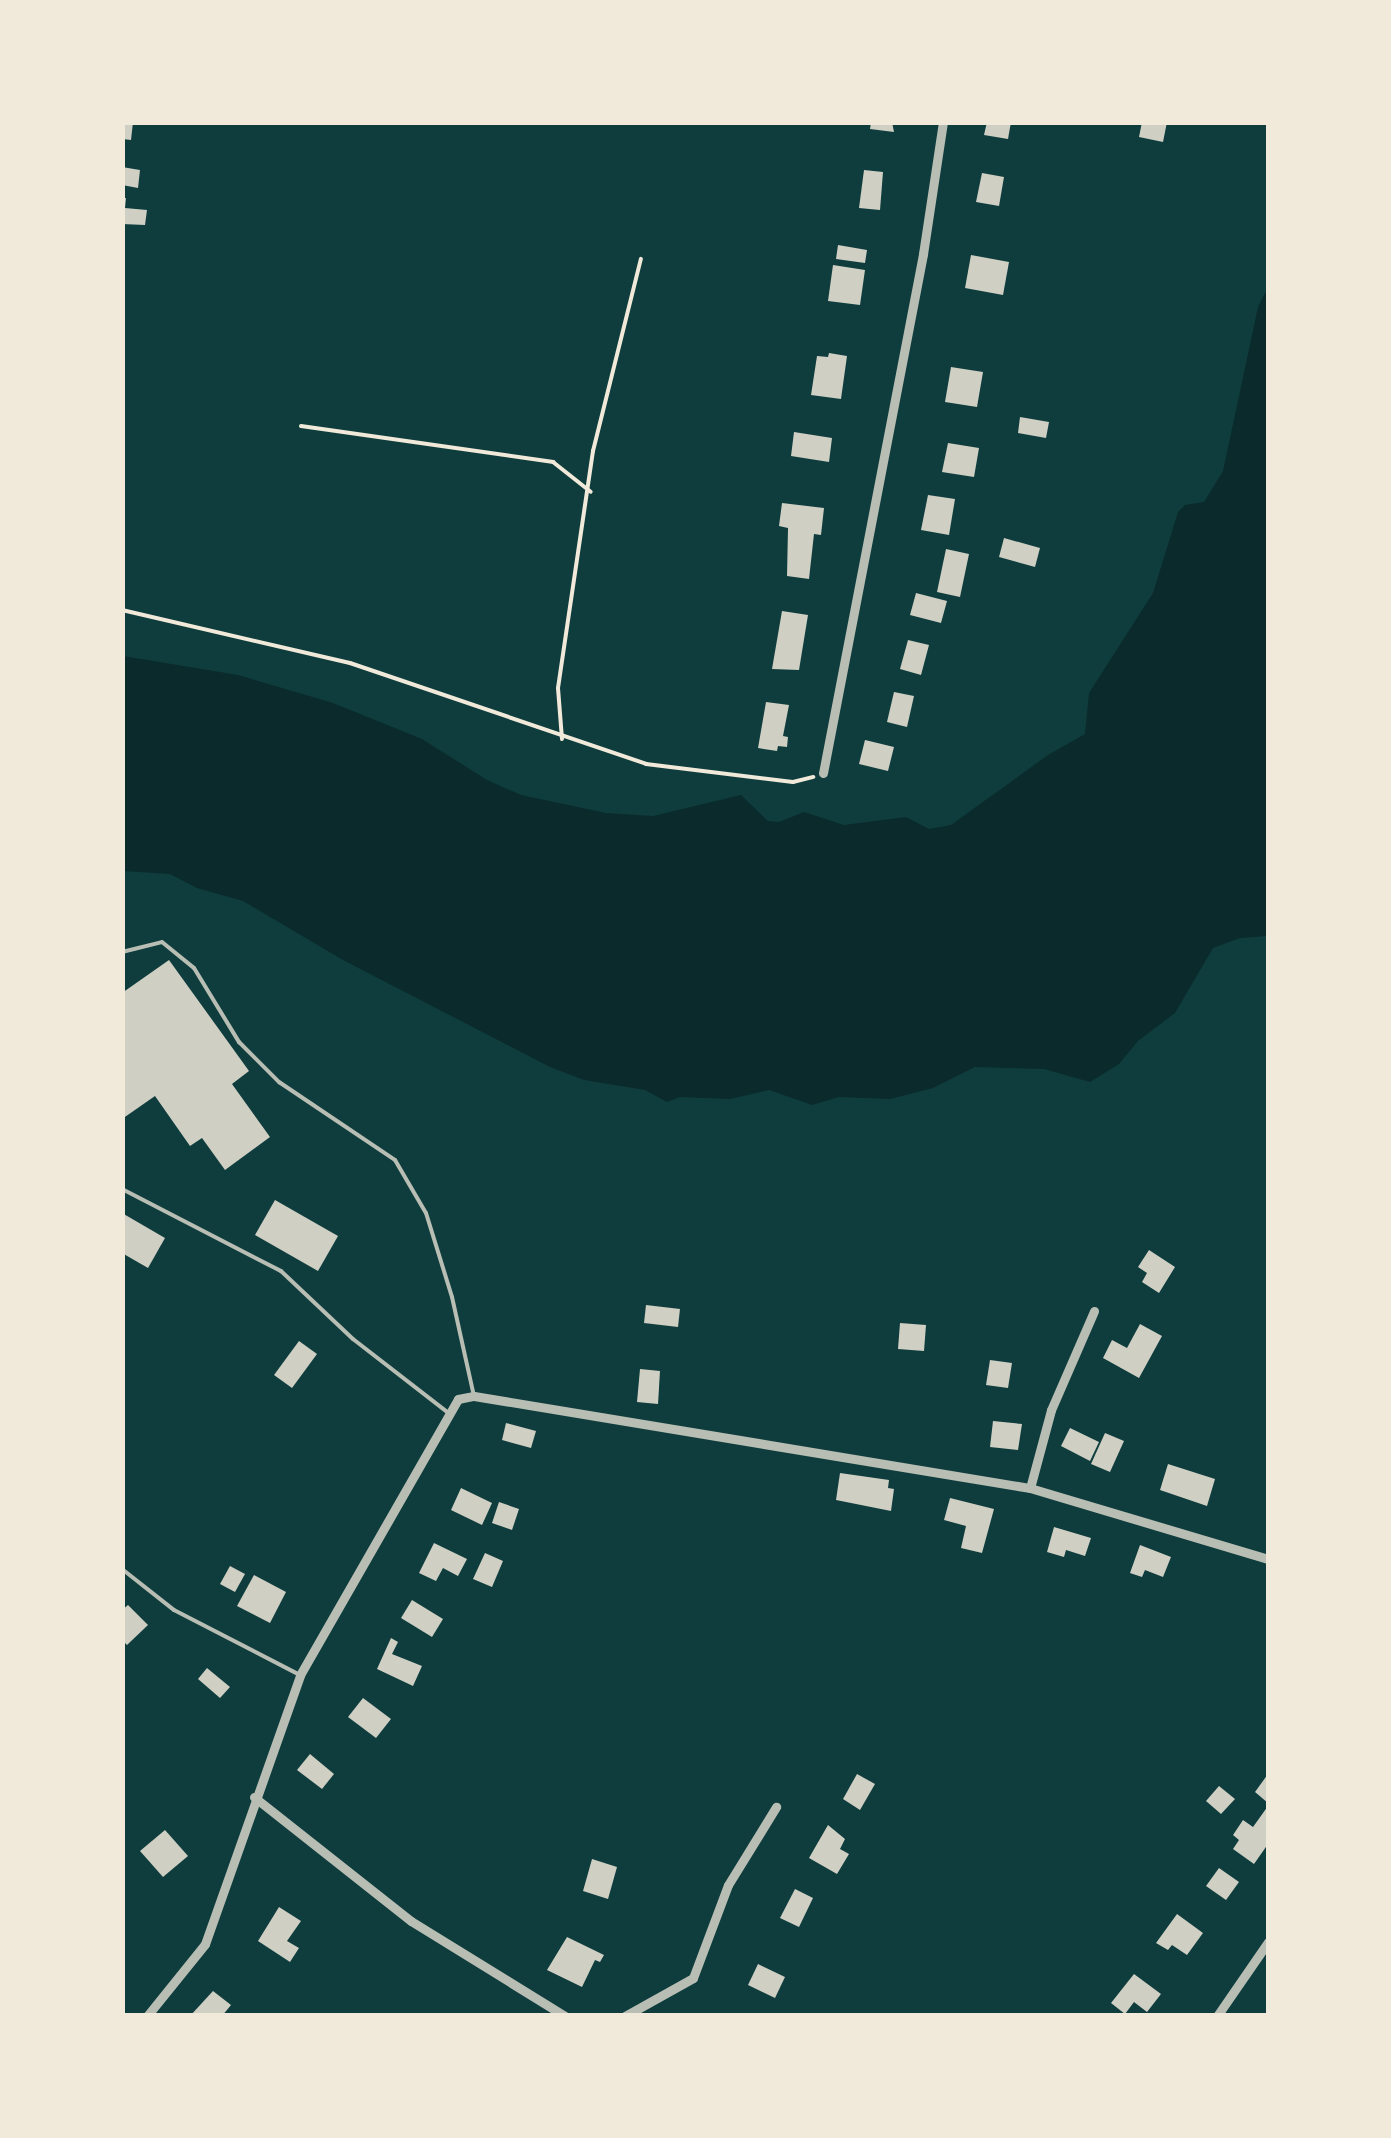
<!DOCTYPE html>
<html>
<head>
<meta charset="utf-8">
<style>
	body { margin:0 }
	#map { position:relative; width:1391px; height:2138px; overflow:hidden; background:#0f3d3e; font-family:"Exo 2",sans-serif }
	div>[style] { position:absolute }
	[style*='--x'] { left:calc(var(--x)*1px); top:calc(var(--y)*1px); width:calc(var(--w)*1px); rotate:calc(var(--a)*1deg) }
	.water>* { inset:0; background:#0a2a2b }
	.building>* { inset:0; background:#cfcfc3 }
	.path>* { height:4px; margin:-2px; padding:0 2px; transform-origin:2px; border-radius:2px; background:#f1e9da }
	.service>* { height:4px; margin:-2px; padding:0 2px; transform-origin:2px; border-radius:2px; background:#b8beb3 }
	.minor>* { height:9px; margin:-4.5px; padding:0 4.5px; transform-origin:4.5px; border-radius:4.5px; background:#b8beb3 }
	span { translate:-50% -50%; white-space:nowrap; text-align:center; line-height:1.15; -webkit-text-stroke:8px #f1e9da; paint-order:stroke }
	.frame { position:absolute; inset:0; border:125px solid #f1e9da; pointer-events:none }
</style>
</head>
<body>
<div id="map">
	<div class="water">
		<div style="clip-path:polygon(1268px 287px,1268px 936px,1240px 938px,1213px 948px,1175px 1013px,1138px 1041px,1119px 1064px,1090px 1082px,1044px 1069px,975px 1067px,933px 1088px,890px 1099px,839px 1097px,812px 1105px,769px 1090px,730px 1099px,680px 1097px,667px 1102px,645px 1090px,584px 1080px,550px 1067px,343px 960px,243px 901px,197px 888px,170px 874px,123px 871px,123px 656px,238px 675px,333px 703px,422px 739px,487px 780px,521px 795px,606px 813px,653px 816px,741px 795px,768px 821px,779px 822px,804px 812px,844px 825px,906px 817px,929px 829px,951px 825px,1048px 755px,1085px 734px,1089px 693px,1153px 593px,1178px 512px,1185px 505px,1204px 502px,1223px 471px,1258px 307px)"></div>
	</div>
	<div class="building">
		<div style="clip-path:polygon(122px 122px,133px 122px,131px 140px,122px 139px)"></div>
		<div style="clip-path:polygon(871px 122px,892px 122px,894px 132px,870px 129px)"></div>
		<div style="clip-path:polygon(987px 122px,1011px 122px,1008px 139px,984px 135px)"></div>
		<div style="clip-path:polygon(1142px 122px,1167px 122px,1163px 142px,1139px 137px)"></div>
		<div style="clip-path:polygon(122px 167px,140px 170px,138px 188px,122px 185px)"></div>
		<div style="clip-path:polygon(864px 170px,883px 172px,880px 210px,859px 208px)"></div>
		<div style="clip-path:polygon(982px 173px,1004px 177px,999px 206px,976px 202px)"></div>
		<div style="clip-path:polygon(122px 198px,126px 198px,125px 208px,147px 210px,145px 225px,122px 224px)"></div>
		<div style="clip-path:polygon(838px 245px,867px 250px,865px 263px,836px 259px)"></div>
		<div style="clip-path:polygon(971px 255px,1009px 262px,1003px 295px,965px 288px)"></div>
		<div style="clip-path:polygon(833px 265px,865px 270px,860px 305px,828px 301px)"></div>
		<div style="clip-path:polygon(829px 353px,847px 356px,841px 399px,811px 395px,817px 356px,828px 357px)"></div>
		<div style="clip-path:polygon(951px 367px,983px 372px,977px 407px,945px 402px)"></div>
		<div style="clip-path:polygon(1020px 417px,1049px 422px,1046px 438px,1018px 433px)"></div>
		<div style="clip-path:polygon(794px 432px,832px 438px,829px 462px,791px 456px)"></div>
		<div style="clip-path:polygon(948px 443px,979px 448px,974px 477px,942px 472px)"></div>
		<div style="clip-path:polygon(928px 495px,955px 499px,949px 535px,921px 530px)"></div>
		<div style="clip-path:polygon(782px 503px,824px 508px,821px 535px,814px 534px,809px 579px,787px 576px,788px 528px,779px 526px)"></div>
		<div style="clip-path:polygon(1004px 538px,1040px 548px,1035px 567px,999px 557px)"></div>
		<div style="clip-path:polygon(946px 549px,969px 554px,960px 597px,937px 592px)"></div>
		<div style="clip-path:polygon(916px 593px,947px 601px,941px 623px,910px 615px)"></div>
		<div style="clip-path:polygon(782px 611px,808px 615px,799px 670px,772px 669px)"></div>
		<div style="clip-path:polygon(908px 640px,929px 645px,921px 675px,900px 669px)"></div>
		<div style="clip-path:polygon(894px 692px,914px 696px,907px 727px,887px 722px)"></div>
		<div style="clip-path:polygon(766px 702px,789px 705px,783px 736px,788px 737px,787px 747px,778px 746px,777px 751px,758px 748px)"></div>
		<div style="clip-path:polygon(865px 740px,894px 747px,888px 771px,859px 764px)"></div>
		<div style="clip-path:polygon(169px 960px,249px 1071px,232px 1084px,270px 1137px,225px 1170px,202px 1138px,190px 1146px,155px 1096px,122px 1119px,122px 993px)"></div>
		<div style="clip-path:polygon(275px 1200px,338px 1236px,318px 1271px,255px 1235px)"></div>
		<div style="clip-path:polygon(122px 1213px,165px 1238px,148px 1268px,122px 1253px)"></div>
		<div style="clip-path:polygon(1149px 1250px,1175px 1267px,1159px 1293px,1142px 1282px,1147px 1273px,1138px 1267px)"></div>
		<div style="clip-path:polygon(646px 1305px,680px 1309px,678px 1327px,644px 1323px)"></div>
		<div style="clip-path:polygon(900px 1323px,926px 1325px,924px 1351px,898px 1349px)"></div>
		<div style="clip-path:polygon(1140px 1324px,1162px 1336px,1139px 1378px,1103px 1358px,1112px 1340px,1127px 1348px)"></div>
		<div style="clip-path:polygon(299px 1341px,317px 1354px,292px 1388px,274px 1375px)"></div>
		<div style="clip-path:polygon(990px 1360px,1012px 1363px,1008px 1388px,986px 1385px)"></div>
		<div style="clip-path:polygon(640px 1369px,660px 1371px,658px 1404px,637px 1402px)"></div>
		<div style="clip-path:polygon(993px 1421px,1022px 1424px,1018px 1450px,990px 1447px)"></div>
		<div style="clip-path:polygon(506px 1423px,536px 1431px,531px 1448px,502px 1440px)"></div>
		<div style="clip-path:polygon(1070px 1428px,1099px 1442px,1090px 1461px,1061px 1446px)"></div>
		<div style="clip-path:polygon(1105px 1433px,1124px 1441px,1110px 1472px,1091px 1464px)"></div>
		<div style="clip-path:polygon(1168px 1464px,1215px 1479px,1207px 1506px,1160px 1490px)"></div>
		<div style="clip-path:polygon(840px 1473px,889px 1480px,888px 1488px,894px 1489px,891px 1511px,836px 1500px)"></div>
		<div style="clip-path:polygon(461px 1488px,492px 1503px,482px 1525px,451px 1510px)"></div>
		<div style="clip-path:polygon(950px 1498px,994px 1509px,982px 1553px,961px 1548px,966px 1526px,944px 1520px)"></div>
		<div style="clip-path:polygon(499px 1502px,519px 1509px,512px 1530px,492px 1523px)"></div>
		<div style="clip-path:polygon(1054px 1527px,1091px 1538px,1085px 1556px,1066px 1550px,1064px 1557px,1047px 1552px)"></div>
		<div style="clip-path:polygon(434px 1543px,467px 1559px,458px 1576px,443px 1568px,436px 1581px,419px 1573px)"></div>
		<div style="clip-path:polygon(1140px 1545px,1171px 1557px,1163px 1577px,1145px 1570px,1142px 1577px,1130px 1573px)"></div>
		<div style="clip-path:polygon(485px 1553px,503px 1561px,492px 1587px,473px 1579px)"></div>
		<div style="clip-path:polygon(230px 1566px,245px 1574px,235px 1592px,220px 1584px)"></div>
		<div style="clip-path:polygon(254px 1575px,286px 1592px,270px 1623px,237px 1606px)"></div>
		<div style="clip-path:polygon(412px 1600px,443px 1619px,432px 1637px,401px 1618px)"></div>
		<div style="clip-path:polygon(128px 1605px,148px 1625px,127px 1645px,122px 1640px,122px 1610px)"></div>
		<div style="clip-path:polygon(391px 1638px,398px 1642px,392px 1654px,422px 1666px,413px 1686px,377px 1669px)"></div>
		<div style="clip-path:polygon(207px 1668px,230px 1687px,220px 1698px,198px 1679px)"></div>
		<div style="clip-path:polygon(363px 1698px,391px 1719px,376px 1738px,348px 1717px)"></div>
		<div style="clip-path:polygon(310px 1754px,334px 1774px,322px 1789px,297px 1770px)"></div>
		<div style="clip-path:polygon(857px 1774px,875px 1784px,860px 1810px,843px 1799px)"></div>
		<div style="clip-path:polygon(1268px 1774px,1268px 1803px,1255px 1792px)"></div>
		<div style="clip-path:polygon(1219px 1786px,1235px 1799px,1221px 1814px,1206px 1801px)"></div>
		<div style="clip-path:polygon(1268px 1806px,1268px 1844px,1254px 1864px,1233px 1849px,1239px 1840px,1233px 1835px,1243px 1820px,1253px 1827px)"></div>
		<div style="clip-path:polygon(828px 1825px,845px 1839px,840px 1849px,849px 1854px,837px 1874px,809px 1858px)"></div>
		<div style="clip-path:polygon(165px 1830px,188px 1856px,163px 1877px,140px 1851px)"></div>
		<div style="clip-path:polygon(592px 1859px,617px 1867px,608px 1899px,583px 1891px)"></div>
		<div style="clip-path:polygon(1219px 1868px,1239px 1882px,1226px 1900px,1206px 1886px)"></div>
		<div style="clip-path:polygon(795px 1889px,813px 1898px,799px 1927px,780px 1918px)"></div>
		<div style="clip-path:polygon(279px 1907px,301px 1921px,287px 1941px,299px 1948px,290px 1962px,258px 1941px)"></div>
		<div style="clip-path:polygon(1177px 1914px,1203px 1933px,1187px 1955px,1172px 1945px,1168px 1950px,1156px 1943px)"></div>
		<div style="clip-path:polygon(567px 1937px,604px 1955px,600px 1962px,595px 1960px,582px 1987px,547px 1970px)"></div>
		<div style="clip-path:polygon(758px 1964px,785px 1977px,775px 1998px,748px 1985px)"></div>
		<div style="clip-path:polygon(1134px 1974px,1161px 1994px,1147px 2012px,1134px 2002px,1125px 2014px,1111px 2003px)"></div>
		<div style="clip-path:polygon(213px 1991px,231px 2005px,222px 2016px,190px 2016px)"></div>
	</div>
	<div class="path">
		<div style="--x:301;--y:426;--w:255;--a:8.1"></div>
		<div style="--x:553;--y:462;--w:48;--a:38.3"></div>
		<div style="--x:122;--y:610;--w:234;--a:13.1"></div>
		<div style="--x:350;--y:663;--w:313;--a:18.8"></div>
		<div style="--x:646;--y:764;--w:148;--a:7"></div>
		<div style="--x:793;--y:782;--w:21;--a:-14"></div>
		<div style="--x:562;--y:739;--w:51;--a:-94.5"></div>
		<div style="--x:558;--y:688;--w:240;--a:-81.6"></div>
		<div style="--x:593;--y:451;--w:198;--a:-76"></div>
	</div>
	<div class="service">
		<div style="--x:122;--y:952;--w:41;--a:-14"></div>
		<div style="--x:162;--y:942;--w:41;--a:39.1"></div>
		<div style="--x:194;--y:968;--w:87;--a:58.7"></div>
		<div style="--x:239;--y:1042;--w:57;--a:45"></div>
		<div style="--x:279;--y:1082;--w:140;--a:33.9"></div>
		<div style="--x:395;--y:1160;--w:61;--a:59.7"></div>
		<div style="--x:426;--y:1213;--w:88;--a:72.8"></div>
		<div style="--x:452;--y:1297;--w:101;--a:77.5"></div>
		<div style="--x:122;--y:1189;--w:179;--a:27.3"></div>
		<div style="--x:281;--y:1271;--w:99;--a:43.4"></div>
		<div style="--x:353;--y:1339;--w:119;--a:37.8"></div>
		<div style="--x:122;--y:1569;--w:66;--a:38.3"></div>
		<div style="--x:174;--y:1610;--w:142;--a:27.3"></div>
	</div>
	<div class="minor">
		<div style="--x:823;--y:773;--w:529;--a:-79.09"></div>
		<div style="--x:923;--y:254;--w:134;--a:-81.4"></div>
		<div style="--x:1030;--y:1488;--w:81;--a:-74.9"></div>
		<div style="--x:1051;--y:1410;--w:108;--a:-66.5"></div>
		<div style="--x:254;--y:1797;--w:200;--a:38.3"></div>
		<div style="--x:411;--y:1921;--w:181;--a:31.7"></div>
		<div style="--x:147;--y:2016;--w:92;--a:-51.1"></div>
		<div style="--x:205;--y:1944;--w:285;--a:-70.5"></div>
		<div style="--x:300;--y:1675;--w:318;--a:-60.2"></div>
		<div style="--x:458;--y:1399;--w:16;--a:-11"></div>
		<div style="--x:474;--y:1396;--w:564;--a:9.4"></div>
		<div style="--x:1030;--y:1488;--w:248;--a:16.6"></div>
		<div style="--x:625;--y:2016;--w:78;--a:-29.2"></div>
		<div style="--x:693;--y:1978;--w:99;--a:-69.4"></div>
		<div style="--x:728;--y:1885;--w:92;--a:-58.4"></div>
		<div style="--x:1217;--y:2016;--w:90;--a:-55.4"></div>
	</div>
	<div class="frame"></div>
</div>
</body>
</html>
